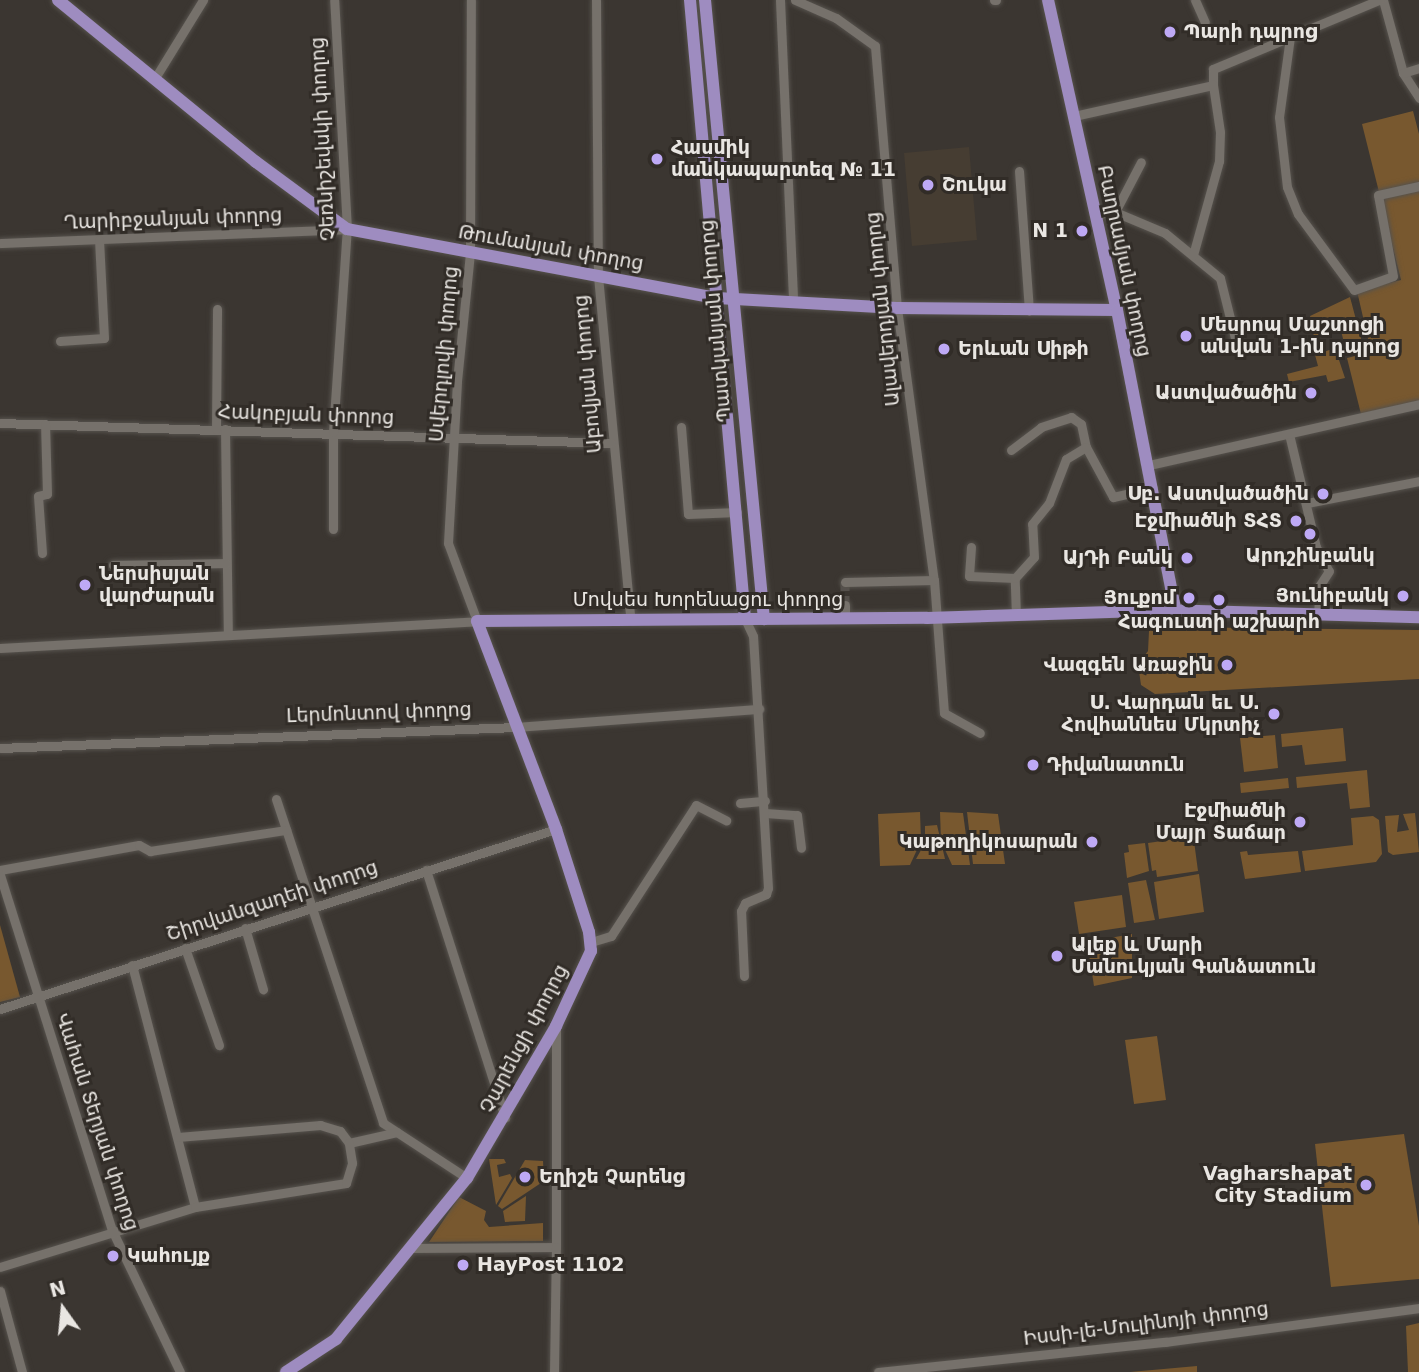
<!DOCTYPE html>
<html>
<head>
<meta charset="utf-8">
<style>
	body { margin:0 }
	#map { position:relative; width:1419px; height:1372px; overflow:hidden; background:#3b3631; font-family:"DejaVu Sans","Noto Sans Armenian",sans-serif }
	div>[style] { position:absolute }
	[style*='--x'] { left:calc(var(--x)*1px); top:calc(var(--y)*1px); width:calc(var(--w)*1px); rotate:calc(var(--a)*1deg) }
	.built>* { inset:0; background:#463d32 }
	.green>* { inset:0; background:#78582f }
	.minor-tunnel>* { height:9px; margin-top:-4.5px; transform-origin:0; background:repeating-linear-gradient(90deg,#55504c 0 9px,transparent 0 13.5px) }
	.roads { filter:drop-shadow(0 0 2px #56524d) drop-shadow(0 0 2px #56524d) }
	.minor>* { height:9px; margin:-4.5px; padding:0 4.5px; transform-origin:4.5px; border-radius:4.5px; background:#76716b }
	.major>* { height:12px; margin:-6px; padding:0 6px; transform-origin:6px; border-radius:6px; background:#9e8cc0 }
	.dots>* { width:19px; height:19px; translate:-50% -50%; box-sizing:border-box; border:4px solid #312c27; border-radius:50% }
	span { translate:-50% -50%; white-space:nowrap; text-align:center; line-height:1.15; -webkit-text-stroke:6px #312c27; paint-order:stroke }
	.poi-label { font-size:19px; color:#e9e6e2; font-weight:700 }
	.left { translate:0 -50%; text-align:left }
	.right { translate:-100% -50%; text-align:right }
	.street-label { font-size:19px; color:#e9e6e2 }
	.north { position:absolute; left:28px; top:1274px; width:70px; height:70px; -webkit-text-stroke:5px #312c27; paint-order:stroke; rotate:345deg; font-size:19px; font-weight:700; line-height:28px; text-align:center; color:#e9e6e2 }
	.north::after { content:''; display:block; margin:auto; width:24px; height:32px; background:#e9e6e2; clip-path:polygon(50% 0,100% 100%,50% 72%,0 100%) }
</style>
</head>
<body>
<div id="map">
	<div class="built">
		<div style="clip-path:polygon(969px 147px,977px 240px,912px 246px,904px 153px)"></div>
	</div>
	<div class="green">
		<div style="clip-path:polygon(1413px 111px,1419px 134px,1419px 408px,1361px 414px,1347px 358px,1371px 352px,1357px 291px,1401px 280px,1362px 124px)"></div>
		<div style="clip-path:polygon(1350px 297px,1363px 346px,1346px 350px,1341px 331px,1314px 337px,1310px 316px)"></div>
		<div style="clip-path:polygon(1335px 348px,1345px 378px,1328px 382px,1326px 375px,1289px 382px,1287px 374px,1318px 366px,1315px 355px)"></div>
		<div style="clip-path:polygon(1163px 627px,1419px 630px,1419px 679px,1155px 694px,1141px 685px,1138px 664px,1148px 651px,1149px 631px)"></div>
		<div style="clip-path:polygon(1343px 728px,1346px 761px,1305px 765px,1302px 745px,1282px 747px,1281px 734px)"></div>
		<div style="clip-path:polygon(1275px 735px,1278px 768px,1244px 772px,1240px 738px)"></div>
		<div style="clip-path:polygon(1367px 770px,1370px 807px,1350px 809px,1347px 783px,1297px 788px,1296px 777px)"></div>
		<div style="clip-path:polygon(1288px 778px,1289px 788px,1241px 793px,1240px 783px)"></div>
		<div style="clip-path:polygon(920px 812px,921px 841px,910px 865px,880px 866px,878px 814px)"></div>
		<div style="clip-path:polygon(940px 812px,963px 813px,970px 865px,952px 865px,941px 841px)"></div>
		<div style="clip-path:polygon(967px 812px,998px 814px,1005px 864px,973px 864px)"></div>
		<div style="clip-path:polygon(1415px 813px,1419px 852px,1393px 855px,1388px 852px,1385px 816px,1399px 815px,1397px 832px,1409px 830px,1403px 814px)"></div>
		<div style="clip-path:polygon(1373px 816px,1379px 820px,1382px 854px,1376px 862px,1305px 871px,1302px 851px,1353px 845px,1351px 818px)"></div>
		<div style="clip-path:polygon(937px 825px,945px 859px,916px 859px,925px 843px,925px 826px)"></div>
		<div style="clip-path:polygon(1189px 837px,1194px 841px,1198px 871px,1157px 877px,1156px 870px,1152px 871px,1148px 843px)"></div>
		<div style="clip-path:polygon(1145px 843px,1149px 871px,1127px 878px,1124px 853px,1129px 852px,1128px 845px)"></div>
		<div style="clip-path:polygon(1247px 851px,1248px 855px,1298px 851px,1301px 872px,1245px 879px,1240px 852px)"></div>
		<div style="clip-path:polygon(1199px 874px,1204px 912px,1159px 919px,1154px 882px)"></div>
		<div style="clip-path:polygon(1146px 880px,1155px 920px,1134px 923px,1128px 883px)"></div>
		<div style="clip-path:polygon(1122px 895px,1126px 927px,1079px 934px,1074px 902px)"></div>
		<div style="clip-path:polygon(0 925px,20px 997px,0 1002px)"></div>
		<div style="clip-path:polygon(1132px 934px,1132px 978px,1094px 986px,1087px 942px)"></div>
		<div style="clip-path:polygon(1157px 1036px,1166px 1100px,1134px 1104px,1125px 1040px)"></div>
		<div style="clip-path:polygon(1404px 1134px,1419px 1226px,1419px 1279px,1331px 1287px,1315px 1144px)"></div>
		<div style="clip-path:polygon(489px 1159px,504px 1159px,506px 1163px,497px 1165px,499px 1177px,510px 1174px,512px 1178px,496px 1205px)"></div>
		<div style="clip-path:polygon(525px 1160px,543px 1161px,544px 1181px,502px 1209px,498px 1206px)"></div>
		<div style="clip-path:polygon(526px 1196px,525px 1221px,505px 1222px,503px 1211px)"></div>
		<div style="clip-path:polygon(459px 1197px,486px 1211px,484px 1220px,489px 1227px,543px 1223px,543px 1241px,429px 1242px)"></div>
		<div style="clip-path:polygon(1419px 1323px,1419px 1372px,1408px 1372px,1406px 1326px)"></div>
		<div style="clip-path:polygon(1197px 1366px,1197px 1372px,1130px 1372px)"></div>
	</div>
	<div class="minor-tunnel">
		<div style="--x:845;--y:582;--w:23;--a:90"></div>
	</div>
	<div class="roads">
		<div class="minor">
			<div style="--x:596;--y:0;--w:276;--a:89.6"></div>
			<div style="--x:598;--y:276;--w:342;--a:84.6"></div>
			<div style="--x:780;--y:0;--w:303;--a:87.5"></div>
			<div style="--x:795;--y:0;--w:45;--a:23.7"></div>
			<div style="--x:836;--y:18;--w:48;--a:35.7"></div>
			<div style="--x:875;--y:46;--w:263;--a:85.2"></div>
			<div style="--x:897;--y:308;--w:275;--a:82.3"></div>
			<div style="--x:934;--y:580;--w:133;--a:85.7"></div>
			<div style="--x:944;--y:713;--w:41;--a:29.1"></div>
			<div style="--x:994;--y:0;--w:2;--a:0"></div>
			<div style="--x:1195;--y:0;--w:24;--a:66"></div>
			<div style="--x:1383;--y:0;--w:76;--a:74.7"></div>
			<div style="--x:1403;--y:73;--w:30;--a:57"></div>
			<div style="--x:1290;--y:37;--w:81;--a:97.8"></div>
			<div style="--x:1279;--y:117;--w:70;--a:83.5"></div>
			<div style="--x:1287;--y:187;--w:29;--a:68"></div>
			<div style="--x:1298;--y:214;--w:94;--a:53.6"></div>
			<div style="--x:1354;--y:290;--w:41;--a:-19.7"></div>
			<div style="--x:1393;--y:276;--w:82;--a:-100.5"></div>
			<div style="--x:1378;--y:195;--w:42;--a:-12.4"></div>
			<div style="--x:1403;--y:73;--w:17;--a:-17"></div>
			<div style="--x:155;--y:78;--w:92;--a:-58.4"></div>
			<div style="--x:1074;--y:116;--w:142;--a:-12.6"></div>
			<div style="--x:1213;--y:85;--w:16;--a:-90"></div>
			<div style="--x:1213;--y:69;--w:180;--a:-22.6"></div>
			<div style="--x:1019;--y:171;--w:140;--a:85.9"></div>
			<div style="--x:1115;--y:212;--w:56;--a:-62.5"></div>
			<div style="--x:1096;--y:214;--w:19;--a:-6"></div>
			<div style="--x:1115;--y:212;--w:54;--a:22.8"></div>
			<div style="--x:1165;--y:233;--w:71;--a:39.3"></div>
			<div style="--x:1220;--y:278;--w:62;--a:76"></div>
			<div style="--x:0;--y:243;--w:347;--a:-2.3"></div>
			<div style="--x:1193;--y:255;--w:98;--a:-74.5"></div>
			<div style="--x:1219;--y:161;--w:29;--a:-88"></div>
			<div style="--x:1220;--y:132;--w:48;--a:-98.5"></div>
			<div style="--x:60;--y:341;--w:44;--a:-3.9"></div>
			<div style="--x:104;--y:338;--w:98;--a:-92.9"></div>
			<div style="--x:0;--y:423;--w:611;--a:1.87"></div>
			<div style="--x:681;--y:427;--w:87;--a:85.4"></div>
			<div style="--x:688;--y:514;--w:49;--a:-2.3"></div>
			<div style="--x:216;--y:429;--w:120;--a:-89.5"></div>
			<div style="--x:225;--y:429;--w:205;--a:89.2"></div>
			<div style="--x:1289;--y:434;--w:116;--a:76.6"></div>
			<div style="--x:1316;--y:547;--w:27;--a:62"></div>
			<div style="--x:1329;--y:571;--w:17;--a:123"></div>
			<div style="--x:1320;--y:585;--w:29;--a:94"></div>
			<div style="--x:1011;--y:450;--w:38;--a:-37"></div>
			<div style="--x:1041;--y:427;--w:32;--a:-18"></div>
			<div style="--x:1071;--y:417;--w:12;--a:35"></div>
			<div style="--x:1081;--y:424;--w:24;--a:78"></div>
			<div style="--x:1086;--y:447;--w:57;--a:61.6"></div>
			<div style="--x:1113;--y:497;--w:41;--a:-12.7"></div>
			<div style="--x:1149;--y:465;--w:277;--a:-12.7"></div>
			<div style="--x:1307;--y:503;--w:114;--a:-11.1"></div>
			<div style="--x:333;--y:529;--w:97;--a:-90"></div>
			<div style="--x:333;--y:432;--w:203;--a:-86.1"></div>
			<div style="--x:347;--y:229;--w:229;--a:-93.2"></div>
			<div style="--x:971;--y:547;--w:29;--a:94"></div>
			<div style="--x:969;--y:576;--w:46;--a:2.5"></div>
			<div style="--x:42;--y:553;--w:57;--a:-94"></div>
			<div style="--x:38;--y:496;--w:9;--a:-13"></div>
			<div style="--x:47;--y:494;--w:70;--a:-91.6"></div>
			<div style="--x:113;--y:565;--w:113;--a:-1"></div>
			<div style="--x:845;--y:582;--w:89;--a:-1.3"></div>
			<div style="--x:1016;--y:616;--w:38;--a:-92"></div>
			<div style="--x:1015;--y:578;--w:28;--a:-48"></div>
			<div style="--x:1034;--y:557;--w:33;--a:-93"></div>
			<div style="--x:1032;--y:524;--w:27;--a:-51"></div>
			<div style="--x:1049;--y:503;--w:47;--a:-68.9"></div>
			<div style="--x:1066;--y:459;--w:23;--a:-31"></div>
			<div style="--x:845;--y:619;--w:14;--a:-90"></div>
			<div style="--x:0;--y:648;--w:478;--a:-3.2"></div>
			<div style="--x:477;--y:621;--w:83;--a:-110.4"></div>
			<div style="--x:448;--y:543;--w:162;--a:-86.8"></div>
			<div style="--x:457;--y:381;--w:129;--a:-84.2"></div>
			<div style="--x:470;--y:253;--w:253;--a:-89.8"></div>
			<div style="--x:0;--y:748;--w:517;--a:-2.33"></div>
			<div style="--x:517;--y:727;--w:243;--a:-4.3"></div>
			<div style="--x:276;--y:799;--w:341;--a:71.7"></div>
			<div style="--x:383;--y:1123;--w:100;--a:33.2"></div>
			<div style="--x:740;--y:803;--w:25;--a:-5"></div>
			<div style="--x:765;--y:813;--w:32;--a:4"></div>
			<div style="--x:797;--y:815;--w:33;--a:83"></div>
			<div style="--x:0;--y:870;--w:141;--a:-10.2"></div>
			<div style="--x:139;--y:845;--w:13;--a:29"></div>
			<div style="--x:150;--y:851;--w:138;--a:-8.8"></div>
			<div style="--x:426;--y:870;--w:260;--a:72.3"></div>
			<div style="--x:0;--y:875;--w:372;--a:72.5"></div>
			<div style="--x:112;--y:1230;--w:157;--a:64.4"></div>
			<div style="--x:245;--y:928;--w:64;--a:73.6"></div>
			<div style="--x:591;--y:942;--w:21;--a:-17"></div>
			<div style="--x:611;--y:936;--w:156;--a:-57"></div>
			<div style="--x:696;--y:805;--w:34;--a:27"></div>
			<div style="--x:185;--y:948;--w:103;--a:70.7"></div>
			<div style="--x:132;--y:965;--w:250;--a:75.4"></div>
			<div style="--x:744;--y:976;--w:65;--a:-92.6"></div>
			<div style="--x:741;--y:911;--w:9;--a:-63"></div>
			<div style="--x:745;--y:903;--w:23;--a:-23"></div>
			<div style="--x:766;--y:894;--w:6;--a:-72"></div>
			<div style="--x:768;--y:888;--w:252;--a:-93.4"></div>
			<div style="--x:753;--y:636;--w:19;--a:-115"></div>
			<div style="--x:0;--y:1009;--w:584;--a:-17.94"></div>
			<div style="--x:178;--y:1137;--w:143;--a:-4.8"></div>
			<div style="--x:320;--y:1125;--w:21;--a:17"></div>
			<div style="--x:340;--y:1131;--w:15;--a:53"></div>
			<div style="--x:349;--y:1143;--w:49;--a:-12.9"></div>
			<div style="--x:413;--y:1248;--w:143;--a:-0.4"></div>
			<div style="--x:556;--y:1247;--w:219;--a:-90"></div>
			<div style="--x:0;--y:1267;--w:204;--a:-17.1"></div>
			<div style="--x:195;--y:1207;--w:153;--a:-9"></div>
			<div style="--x:346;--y:1183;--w:21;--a:-73"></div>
			<div style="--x:352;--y:1163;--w:20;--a:-99"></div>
			<div style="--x:0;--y:1291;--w:84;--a:74.8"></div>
			<div style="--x:554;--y:1372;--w:125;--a:-89.1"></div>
			<div style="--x:878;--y:1372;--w:289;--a:-6"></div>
			<div style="--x:1165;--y:1342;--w:256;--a:-7.6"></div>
		</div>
		<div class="major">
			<div style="--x:58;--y:0;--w:256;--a:39.3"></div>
			<div style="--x:256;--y:162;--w:113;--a:36.4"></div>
			<div style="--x:347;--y:229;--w:376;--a:10.6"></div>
			<div style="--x:717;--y:298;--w:180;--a:3.2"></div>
			<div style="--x:897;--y:308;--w:220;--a:0.5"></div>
			<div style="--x:690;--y:0;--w:621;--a:84.92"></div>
			<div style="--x:705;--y:0;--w:622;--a:84.56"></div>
			<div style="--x:1048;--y:0;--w:318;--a:77.5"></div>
			<div style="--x:1117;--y:310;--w:309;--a:79"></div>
			<div style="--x:286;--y:1372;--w:60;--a:-33.4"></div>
			<div style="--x:336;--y:1339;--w:208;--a:-50.9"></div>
			<div style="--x:467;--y:1178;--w:176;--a:-59.6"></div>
			<div style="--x:556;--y:1026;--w:83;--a:-65"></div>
			<div style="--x:591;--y:951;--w:19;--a:-96"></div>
			<div style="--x:589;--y:932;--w:108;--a:-107.8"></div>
			<div style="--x:556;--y:829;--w:222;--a:-110.8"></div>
			<div style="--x:477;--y:621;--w:450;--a:-0.4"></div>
			<div style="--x:927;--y:618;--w:236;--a:-1.9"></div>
			<div style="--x:1163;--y:610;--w:256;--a:1.6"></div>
		</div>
	</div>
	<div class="dots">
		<div style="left:1170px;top:32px;background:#bea9f5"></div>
		<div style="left:657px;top:159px;background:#bea9f5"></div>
		<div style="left:928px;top:185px;background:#bea9f5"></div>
		<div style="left:1082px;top:231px;background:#bea9f5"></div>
		<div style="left:1186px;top:336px;background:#bea9f5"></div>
		<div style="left:944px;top:349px;background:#bea9f5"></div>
		<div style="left:1311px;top:393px;background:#bea9f5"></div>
		<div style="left:1323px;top:494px;background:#bea9f5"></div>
		<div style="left:1296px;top:521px;background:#bea9f5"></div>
		<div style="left:1310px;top:534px;background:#bea9f5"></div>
		<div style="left:1187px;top:558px;background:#bea9f5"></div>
		<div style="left:85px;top:585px;background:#bea9f5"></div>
		<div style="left:1403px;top:596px;background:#bea9f5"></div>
		<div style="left:1189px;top:598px;background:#bea9f5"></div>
		<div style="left:1219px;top:600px;background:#bea9f5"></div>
		<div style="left:1227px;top:665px;background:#bea9f5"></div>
		<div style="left:1274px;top:714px;background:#bea9f5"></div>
		<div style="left:1033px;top:765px;background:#bea9f5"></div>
		<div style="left:1300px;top:822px;background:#bea9f5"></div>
		<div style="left:1092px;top:842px;background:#bea9f5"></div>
		<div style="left:1057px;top:956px;background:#bea9f5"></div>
		<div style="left:525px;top:1177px;background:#bea9f5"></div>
		<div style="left:1366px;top:1185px;background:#bea9f5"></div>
		<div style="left:113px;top:1256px;background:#bea9f5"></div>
		<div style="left:463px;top:1265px;background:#bea9f5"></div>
	</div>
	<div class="poi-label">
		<span class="left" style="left:1184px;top:32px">Պարի դպրոց</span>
		<span class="left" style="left:671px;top:159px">Հասմիկ<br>մանկապարտեզ № 11</span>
		<span class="left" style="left:942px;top:185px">Շուկա</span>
		<span class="right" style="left:1068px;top:231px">N 1</span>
		<span class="left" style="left:1200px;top:336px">Մեսրոպ Մաշտոցի<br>անվան 1-ին դպրոց</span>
		<span class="left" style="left:958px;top:349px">Երևան Սիթի</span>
		<span class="right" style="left:1297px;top:393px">Աստվածածին</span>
		<span class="right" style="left:1309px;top:494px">Սբ. Աստվածածին</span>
		<span class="right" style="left:1282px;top:521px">Էջմիածնի ՏՀՏ</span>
		<span style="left:1310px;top:556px">Արդշինբանկ</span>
		<span class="right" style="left:1173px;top:558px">ԱյԴի Բանկ</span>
		<span class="left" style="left:99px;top:585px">Ներսիսյան<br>վարժարան</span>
		<span class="right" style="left:1389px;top:596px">Յունիբանկ</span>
		<span class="right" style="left:1175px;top:598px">Յուքոմ</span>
		<span style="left:1219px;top:622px">Հագուստի աշխարհ</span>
		<span class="right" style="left:1213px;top:665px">Վազգեն Առաջին</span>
		<span class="right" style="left:1260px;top:714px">Ս. Վարդան եւ Ս.<br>Հովհաննես Մկրտիչ</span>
		<span class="left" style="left:1047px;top:765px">Դիվանատուն</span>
		<span class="right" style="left:1286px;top:822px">Էջմիածնի<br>Մայր Տաճար</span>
		<span class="right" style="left:1078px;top:842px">Կաթողիկոսարան</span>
		<span class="left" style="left:1071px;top:956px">Ալեք և Մարի<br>Մանուկյան Գանձատուն</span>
		<span class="right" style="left:1352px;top:1185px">Vagharshapat<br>City Stadium</span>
		<span class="left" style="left:539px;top:1177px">Եղիշե Չարենց</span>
		<span class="left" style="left:127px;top:1256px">Կահույք</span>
		<span class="left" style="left:477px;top:1265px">HayPost 1102</span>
	</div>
	<div class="street-label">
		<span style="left:323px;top:139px;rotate:-93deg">Չեռնիշեվսկի փողոց</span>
		<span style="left:173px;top:219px;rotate:-2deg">Ղարիբջանյան փողոց</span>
		<span style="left:551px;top:248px;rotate:10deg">Թումանյան փողոց</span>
		<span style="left:1124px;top:261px;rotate:78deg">Բաղրամյան փողոց</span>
		<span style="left:883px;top:309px;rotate:-96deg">Ալավերդյան փողոց</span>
		<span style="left:716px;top:321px;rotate:-95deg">Պատկանյան փողոց</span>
		<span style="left:444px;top:354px;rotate:-85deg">Սվերդլովի փողոց</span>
		<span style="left:588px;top:374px;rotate:-95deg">Աբովյան փողոց</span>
		<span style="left:306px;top:415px;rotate:2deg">Հակոբյան փողոց</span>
		<span style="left:708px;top:600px">Մովսես Խորենացու փողոց</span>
		<span style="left:379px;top:713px;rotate:-2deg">Լերմոնտով փողոց</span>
		<span style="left:272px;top:901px;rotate:-18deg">Շիրվանզադեի փողոց</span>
		<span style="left:524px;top:1039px;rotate:-62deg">Չարենցի փողոց</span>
		<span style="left:97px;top:1122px;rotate:72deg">Վահան Տերյան փողոց</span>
		<span style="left:1146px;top:1324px;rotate:-7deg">Իսսի-լե-Մուլինոյի փողոց</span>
	</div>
	<div class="north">N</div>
</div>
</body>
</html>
